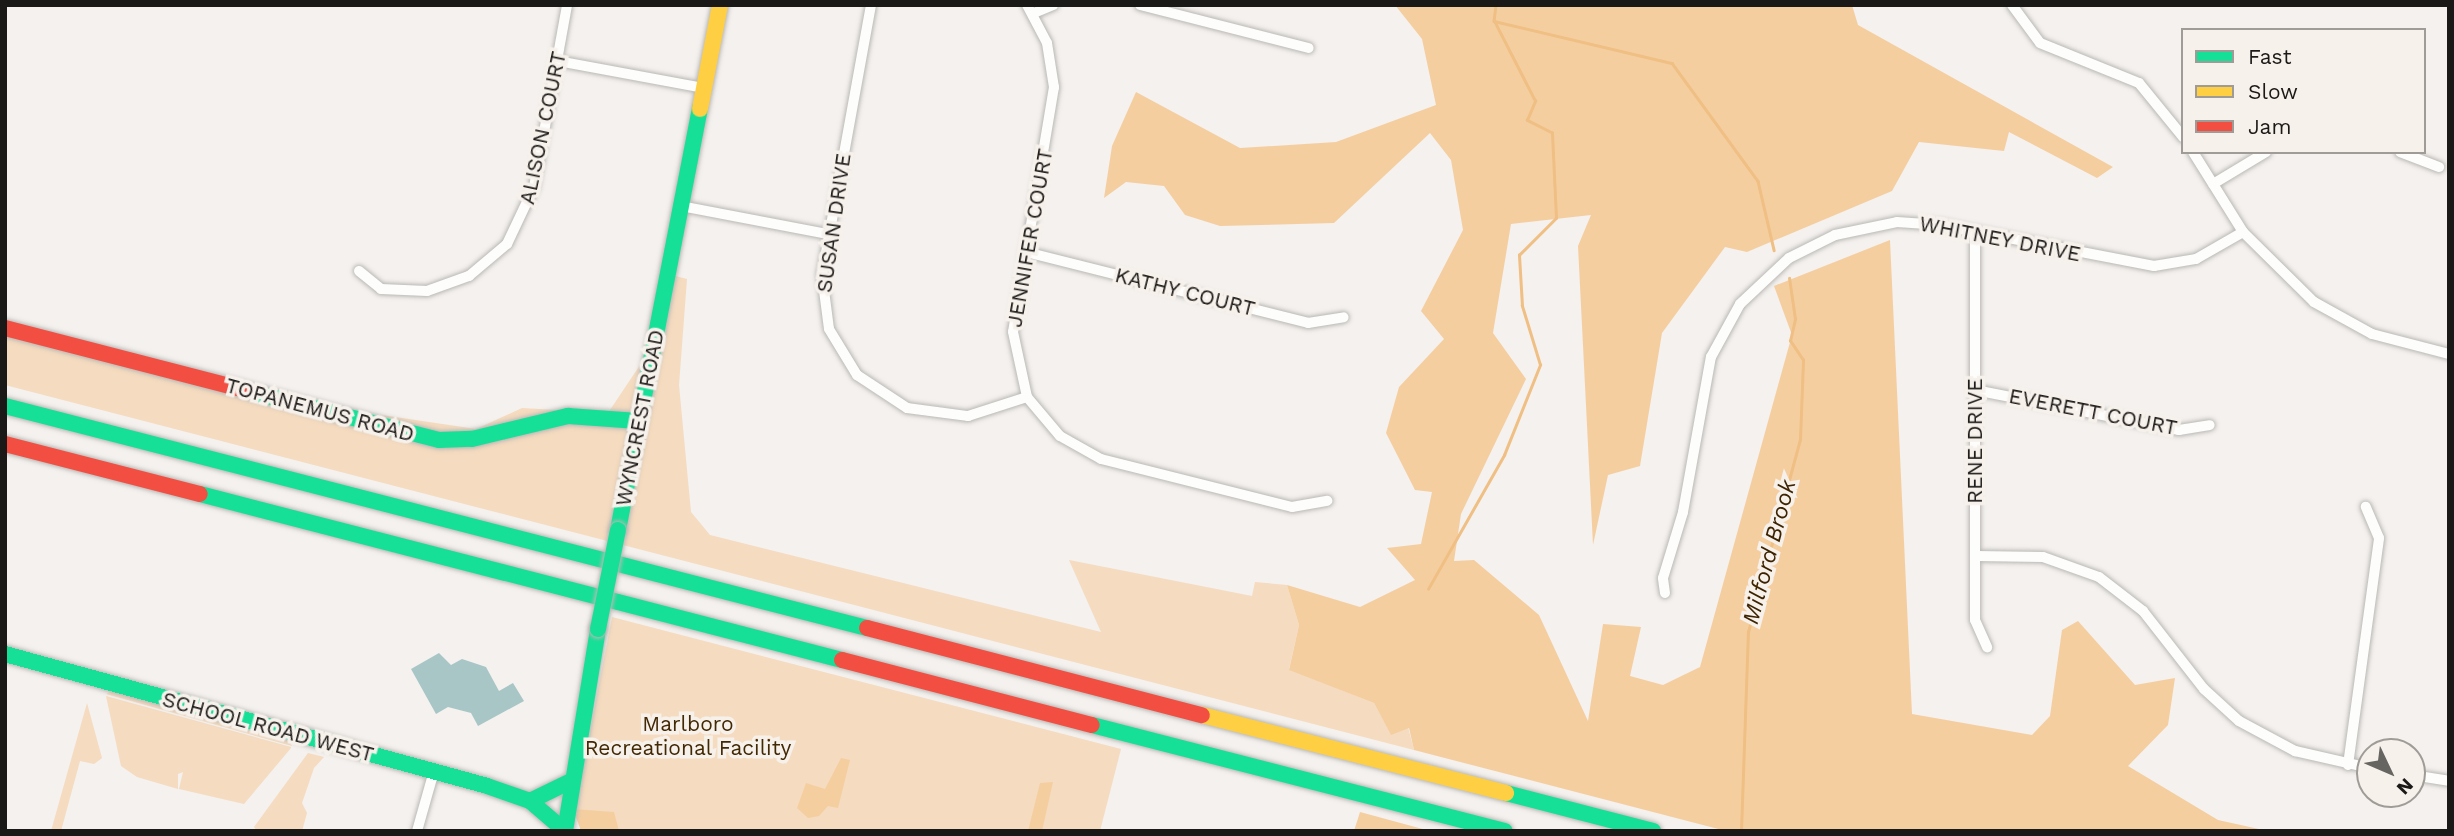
<!DOCTYPE html>
<html>
<head>
<meta charset="utf-8">
<style>
	body { margin:0 }
	#map { position:relative; width:2454px; height:836px; overflow:hidden; background:#f4f1ee; font-family:"Work Sans",sans-serif }
	div>[style] { position:absolute }
	[style*='--x'] { left:calc(var(--x)*1px); top:calc(var(--y)*1px); width:calc(var(--w)*1px); rotate:calc(var(--a)*1deg) }
	.green>* { inset:0; background:#f5dbbf }
	.forest>* { inset:0; background:#f5cea0 }
	.stream>* { height:2.5px; margin:-1.25px; padding:0 1.25px; transform-origin:1.25px; border-radius:1.25px; background:#efbf84 }
	.building>* { inset:0; background:#a8c6c6 }
	.roads { filter:drop-shadow(0 0 2px #bab8b5) drop-shadow(0 0 2px #bab8b5) }
	.street>* { height:10px; margin:-5px; padding:0 5px; transform-origin:5px; border-radius:5px; background:#fdfdfc }
	.fast>* { height:16px; margin:-8px; padding:0 8px; transform-origin:8px; border-radius:8px; background:#16e098 }
	.slow>* { height:16px; margin:-8px; padding:0 8px; transform-origin:8px; border-radius:8px; background:#ffcf43 }
	.jam>* { height:16px; margin:-8px; padding:0 8px; transform-origin:8px; border-radius:8px; background:#f24e42 }
	.bridges { filter:drop-shadow(0 0 2px #bab8b5) drop-shadow(0 0 2px #bab8b5) }
	.fast-bridge>* { height:16px; margin:-8px; padding:0 8px; transform-origin:8px; border-radius:8px; background:#16e098 }
	span { translate:-50% -50%; white-space:nowrap; text-align:center; line-height:1.15; -webkit-text-stroke:7px #f7f1eb; paint-order:stroke }
	.street-label { font-size:21px; color:#1b1917 }
	.park-label { font-size:21px; color:#432804 }
	.water-label { font-size:23px; color:#3d2300; font-style:italic }
	.frame { position:absolute; inset:0; border:7px solid #1b1917; pointer-events:none }
	.legend { position:absolute; left:2181px; top:28px; width:245px; height:126px; box-sizing:border-box; background:#f7f1eb; border:2px solid #9f9b96; margin:0; padding:9px 12px; list-style:none; font-size:21px; color:#1b1917 }
	.legend li { display:flex; align-items:center; gap:14px; height:35px }
	.legend b { width:35px; border:2px solid #9f9b96 }
	.north { position:absolute; left:2356px; top:738px; width:70px; height:70px; box-sizing:border-box; background:#f7f1eb; border:2px solid #9f9b96; border-radius:50%; rotate:134deg; font-size:19px; font-weight:700; line-height:28px; text-align:center; color:#1b1917 }
	.north::after { content:''; display:block; margin:auto; width:24px; height:32px; background:#676562; clip-path:polygon(50% 0,100% 100%,50% 72%,0 100%) }
</style>
</head>
<body>
<div id="map">
	<div class="green">
		<div style="clip-path:polygon(668px 274px,687px 279px,679px 385px,691px 512px,710px 535px,1101px 632px,1069px 560px,1252px 596px,1255px 582px,1287px 585px,1299px 625px,1289px 669px,1374px 703px,1391px 734px,1408px 727px,1414px 750px,5px 385px,5px 334px,334px 419px,382px 415px,476px 429px,522px 408px,608px 413px,654px 344px)"></div>
		<div style="clip-path:polygon(612px 617px,1121px 749px,1100px 831px,583px 831px,576px 804px)"></div>
		<div style="clip-path:polygon(111px 691px,289px 740px,292px 746px,106px 694px)"></div>
		<div style="clip-path:polygon(106px 696px,291px 747px,291px 748px,244px 804px,179px 789px,183px 772px,178px 774px,178px 789px,137px 777px,121px 766px)"></div>
		<div style="clip-path:polygon(87px 703px,102px 758px,94px 764px,80px 761px,61px 831px,51px 831px)"></div>
		<div style="clip-path:polygon(308px 753px,324px 757px,314px 768px,302px 803px,307px 813px,302px 831px,257px 831px,254px 827px)"></div>
	</div>
	<div class="forest">
		<div style="clip-path:polygon(1395px 5px,1852px 5px,1858px 25px,2113px 167px,2097px 178px,2009px 132px,2004px 151px,1919px 142px,1892px 191px,1747px 252px,1725px 247px,1662px 333px,1640px 466px,1608px 475px,1593px 545px,1578px 246px,1591px 215px,1511px 224px,1493px 333px,1526px 379px,1461px 514px,1454px 561px,1474px 560px,1539px 615px,1588px 721px,1603px 624px,1641px 627px,1630px 676px,1663px 685px,1700px 667px,1792px 335px,1774px 286px,1890px 240px,1912px 714px,2032px 735px,2050px 716px,2062px 630px,2078px 621px,2135px 685px,2175px 678px,2168px 725px,2128px 766px,2218px 820px,2268px 831px,1726px 831px,1414px 750px,1409px 728px,1391px 735px,1374px 703px,1289px 670px,1299px 625px,1287px 585px,1360px 607px,1415px 580px,1387px 548px,1421px 544px,1432px 492px,1415px 490px,1386px 433px,1399px 387px,1444px 339px,1421px 311px,1463px 230px,1451px 160px,1430px 133px,1334px 223px,1220px 226px,1185px 215px,1164px 186px,1126px 182px,1104px 198px,1112px 146px,1136px 92px,1240px 148px,1336px 142px,1436px 105px,1422px 39px)"></div>
		<div style="clip-path:polygon(841px 758px,850px 760px,838px 808px,828px 806px,819px 816px,808px 818px,797px 808px,806px 783px,825px 789px)"></div>
		<div style="clip-path:polygon(1053px 782px,1042px 831px,1028px 831px,1040px 783px)"></div>
		<div style="clip-path:polygon(573px 809px,614px 812px,619px 831px,581px 831px)"></div>
		<div style="clip-path:polygon(1360px 812px,1430px 831px,1354px 831px)"></div>
	</div>
	<div class="stream">
		<div style="--x:1496;--y:5;--w:16;--a:97"></div>
		<div style="--x:1494;--y:21;--w:183;--a:13.3"></div>
		<div style="--x:1672;--y:63;--w:146;--a:53.9"></div>
		<div style="--x:1758;--y:181;--w:71;--a:76.9"></div>
		<div style="--x:1428;--y:589;--w:154;--a:-60.4"></div>
		<div style="--x:1504;--y:455;--w:97;--a:-68.2"></div>
		<div style="--x:1540;--y:365;--w:62;--a:-107"></div>
		<div style="--x:1522;--y:306;--w:51;--a:-93.4"></div>
		<div style="--x:1519;--y:255;--w:52;--a:-45"></div>
		<div style="--x:1556;--y:218;--w:85;--a:-92.7"></div>
		<div style="--x:1552;--y:133;--w:28;--a:-153"></div>
		<div style="--x:1527;--y:120;--w:21;--a:-67"></div>
		<div style="--x:1535;--y:101;--w:90;--a:-117.1"></div>
		<div style="--x:1741;--y:831;--w:199;--a:-88"></div>
		<div style="--x:1748;--y:632;--w:200;--a:-74.9"></div>
		<div style="--x:1800;--y:439;--w:79;--a:-87.8"></div>
		<div style="--x:1803;--y:360;--w:23;--a:-124"></div>
		<div style="--x:1790;--y:341;--w:23;--a:-77"></div>
		<div style="--x:1795;--y:319;--w:41;--a:-98.3"></div>
	</div>
	<div class="building">
		<div style="clip-path:polygon(439px 653px,451px 665px,462px 659px,486px 667px,499px 691px,513px 683px,524px 701px,478px 726px,471px 713px,448px 707px,436px 714px,411px 669px)"></div>
	</div>
	<div class="roads">
		<div class="street">
			<div style="--x:871;--y:5;--w:274;--a:100.3"></div>
			<div style="--x:822;--y:275;--w:54;--a:82.6"></div>
			<div style="--x:829;--y:329;--w:54;--a:58.7"></div>
			<div style="--x:857;--y:375;--w:60;--a:33.4"></div>
			<div style="--x:907;--y:408;--w:62;--a:7.5"></div>
			<div style="--x:968;--y:416;--w:62;--a:-17.9"></div>
			<div style="--x:1027;--y:5;--w:43;--a:62.2"></div>
			<div style="--x:1047;--y:43;--w:45;--a:81"></div>
			<div style="--x:1054;--y:87;--w:248;--a:99.5"></div>
			<div style="--x:1013;--y:332;--w:66;--a:77.8"></div>
			<div style="--x:1027;--y:397;--w:51;--a:49.8"></div>
			<div style="--x:1060;--y:436;--w:47;--a:29.3"></div>
			<div style="--x:1101;--y:459;--w:197;--a:14.1"></div>
			<div style="--x:1292;--y:507;--w:36;--a:-10"></div>
			<div style="--x:1140;--y:5;--w:174;--a:14.3"></div>
			<div style="--x:2012;--y:5;--w:47;--a:53.6"></div>
			<div style="--x:2040;--y:43;--w:107;--a:22"></div>
			<div style="--x:2139;--y:83;--w:70;--a:50.8"></div>
			<div style="--x:1034;--y:13;--w:21;--a:-23"></div>
			<div style="--x:558;--y:61;--w:148;--a:10.5"></div>
			<div style="--x:2193;--y:152;--w:94;--a:58"></div>
			<div style="--x:2243;--y:232;--w:100;--a:44.6"></div>
			<div style="--x:2314;--y:302;--w:66;--a:28.9"></div>
			<div style="--x:2372;--y:334;--w:80;--a:14.6"></div>
			<div style="--x:2400;--y:152;--w:42;--a:21"></div>
			<div style="--x:2213;--y:184;--w:62;--a:-31.1"></div>
			<div style="--x:681;--y:206;--w:150;--a:10.8"></div>
			<div style="--x:1975;--y:232;--w:388;--a:90"></div>
			<div style="--x:1975;--y:620;--w:30;--a:66"></div>
			<div style="--x:1026;--y:252;--w:291;--a:14.1"></div>
			<div style="--x:1308;--y:323;--w:36;--a:-9"></div>
			<div style="--x:359;--y:271;--w:28;--a:39"></div>
			<div style="--x:381;--y:289;--w:46;--a:2.5"></div>
			<div style="--x:427;--y:291;--w:45;--a:-19.7"></div>
			<div style="--x:469;--y:276;--w:50;--a:-40.1"></div>
			<div style="--x:507;--y:244;--w:63;--a:-64.7"></div>
			<div style="--x:534;--y:187;--w:185;--a:-79.7"></div>
			<div style="--x:1975;--y:390;--w:208;--a:11.1"></div>
			<div style="--x:2179;--y:430;--w:31;--a:-9"></div>
			<div style="--x:1976;--y:556;--w:67;--a:0.9"></div>
			<div style="--x:2043;--y:557;--w:59;--a:19.7"></div>
			<div style="--x:2099;--y:577;--w:56;--a:37.7"></div>
			<div style="--x:2143;--y:611;--w:99;--a:52"></div>
			<div style="--x:2204;--y:689;--w:47;--a:42.4"></div>
			<div style="--x:2239;--y:721;--w:64;--a:28.2"></div>
			<div style="--x:2295;--y:751;--w:77;--a:12.8"></div>
			<div style="--x:1665;--y:593;--w:15;--a:-98"></div>
			<div style="--x:1663;--y:578;--w:69;--a:-73.1"></div>
			<div style="--x:1683;--y:512;--w:158;--a:-79.8"></div>
			<div style="--x:1711;--y:357;--w:60;--a:-61.3"></div>
			<div style="--x:1740;--y:304;--w:67;--a:-43.2"></div>
			<div style="--x:1789;--y:258;--w:51;--a:-26.6"></div>
			<div style="--x:1835;--y:235;--w:63;--a:-11.8"></div>
			<div style="--x:1897;--y:222;--w:44;--a:3.9"></div>
			<div style="--x:1941;--y:225;--w:217;--a:10.9"></div>
			<div style="--x:2154;--y:266;--w:43;--a:-9.5"></div>
			<div style="--x:2196;--y:259;--w:54;--a:-29.9"></div>
			<div style="--x:2348;--y:765;--w:229;--a:-82.2"></div>
			<div style="--x:2379;--y:538;--w:34;--a:-113"></div>
			<div style="--x:2412;--y:775;--w:37;--a:9"></div>
			<div style="--x:417;--y:831;--w:62;--a:-74.2"></div>
		</div>
		<div class="fast">
			<div style="--x:252;--y:392;--w:193;--a:14.4"></div>
			<div style="--x:439;--y:440;--w:33;--a:-2"></div>
			<div style="--x:472;--y:439;--w:99;--a:-13.5"></div>
			<div style="--x:568;--y:416;--w:70;--a:4.1"></div>
			<div style="--x:5;--y:406;--w:890;--a:14.44"></div>
			<div style="--x:200;--y:494;--w:663;--a:14.5"></div>
			<div style="--x:618;--y:530;--w:429;--a:-79"></div>
			<div style="--x:5;--y:654;--w:500;--a:15.3"></div>
			<div style="--x:487;--y:786;--w:46;--a:19.2"></div>
			<div style="--x:530;--y:801;--w:46;--a:40.6"></div>
			<div style="--x:1092;--y:725;--w:426;--a:14.4"></div>
			<div style="--x:1506;--y:793;--w:152;--a:14.5"></div>
			<div style="--x:530;--y:801;--w:43;--a:-26"></div>
			<div style="--x:565;--y:831;--w:205;--a:-80.7"></div>
		</div>
		<div class="slow">
			<div style="--x:700;--y:109;--w:106;--a:-79.1"></div>
			<div style="--x:1202;--y:715;--w:314;--a:14.4"></div>
		</div>
		<div class="jam">
			<div style="--x:5;--y:328;--w:255;--a:14.5"></div>
			<div style="--x:5;--y:444;--w:201;--a:14.4"></div>
			<div style="--x:867;--y:628;--w:346;--a:14.6"></div>
			<div style="--x:842;--y:660;--w:258;--a:14.6"></div>
		</div>
	</div>
	<div class="bridges">
		<div class="fast-bridge">
			<div style="--x:598;--y:629;--w:101;--a:-78.6"></div>
		</div>
	</div>
	<div class="street-label">
		<span style="left:543px;top:128px;rotate:-78deg">ALISON COURT</span>
		<span style="left:834px;top:223px;rotate:-82deg">SUSAN DRIVE</span>
		<span style="left:1030px;top:238px;rotate:-80deg">JENNIFER COURT</span>
		<span style="left:2000px;top:239px;rotate:11deg">WHITNEY DRIVE</span>
		<span style="left:1185px;top:292px;rotate:14deg">KATHY COURT</span>
		<span style="left:320px;top:410px;rotate:15deg">TOPANEMUS ROAD</span>
		<span style="left:2093px;top:412px;rotate:11deg">EVERETT COURT</span>
		<span style="left:640px;top:418px;rotate:-79deg">WYNCREST ROAD</span>
		<span style="left:1975px;top:441px;rotate:-90deg">RENE DRIVE</span>
		<span style="left:268px;top:727px;rotate:15deg">SCHOOL ROAD WEST</span>
	</div>
	<div class="park-label">
		<span style="left:688px;top:736px">Marlboro<br>Recreational Facility</span>
	</div>
	<div class="water-label">
		<span style="left:1770px;top:552px;rotate:-75deg">Milford Brook</span>
	</div>
	<div class="frame"></div>
	<ul class="legend">
	<li><b style="height:9px;background:#16e098"></b>Fast</li>
	<li><b style="height:9px;background:#ffcf43"></b>Slow</li>
	<li><b style="height:9px;background:#f24e42"></b>Jam</li>
	</ul>
	<div class="north">N</div>
</div>
</body>
</html>
